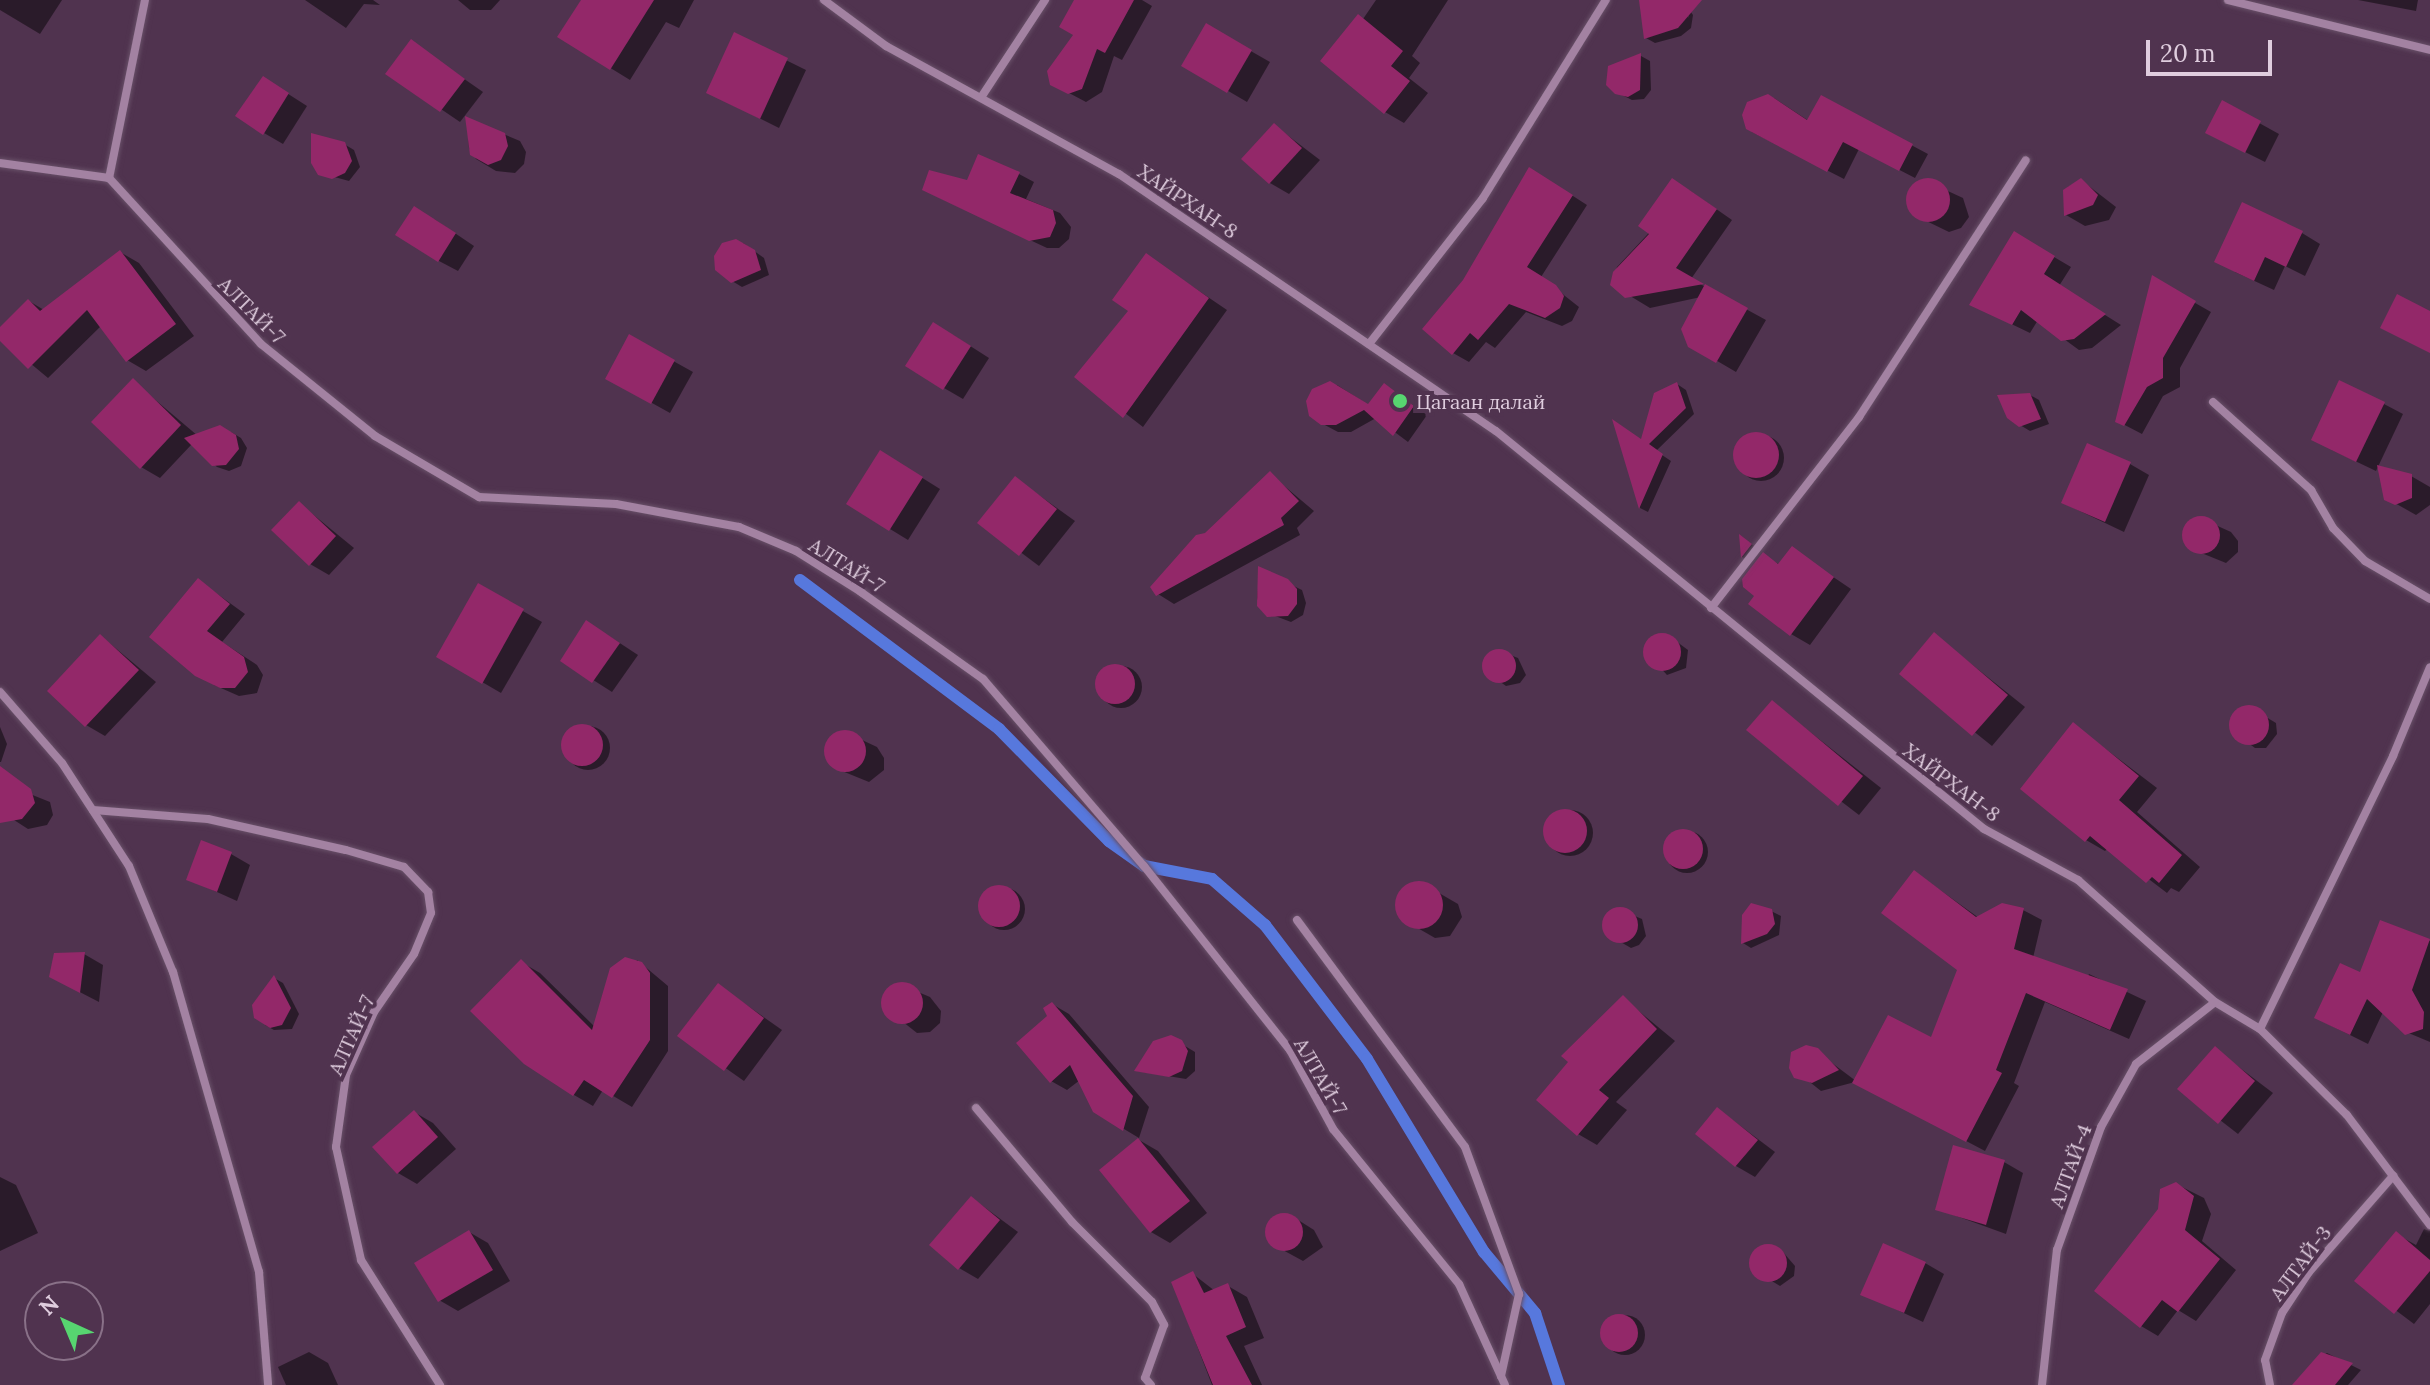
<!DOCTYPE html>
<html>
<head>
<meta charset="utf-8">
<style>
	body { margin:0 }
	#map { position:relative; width:2430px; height:1385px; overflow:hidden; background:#50334f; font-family:Lora,serif }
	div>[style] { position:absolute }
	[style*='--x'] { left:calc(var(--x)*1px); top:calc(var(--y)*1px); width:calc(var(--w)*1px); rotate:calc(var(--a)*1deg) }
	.shadow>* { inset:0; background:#0007 }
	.round { border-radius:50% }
	.stream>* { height:12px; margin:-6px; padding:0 6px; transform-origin:6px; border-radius:6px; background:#5778dd }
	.building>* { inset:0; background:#932869 }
	.roads { filter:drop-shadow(0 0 2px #685068) drop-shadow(0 0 2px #685068) }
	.minor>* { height:8px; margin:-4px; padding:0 4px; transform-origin:4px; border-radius:4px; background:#a382a2 }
	.dots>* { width:22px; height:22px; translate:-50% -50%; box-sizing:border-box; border:4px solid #50334f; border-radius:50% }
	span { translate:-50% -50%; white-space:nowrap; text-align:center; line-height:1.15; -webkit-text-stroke:8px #50334f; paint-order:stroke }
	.street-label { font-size:20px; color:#dfcdde }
	.poi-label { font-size:20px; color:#dfcdde }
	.left { translate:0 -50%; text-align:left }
	.north { position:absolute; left:24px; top:1281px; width:80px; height:80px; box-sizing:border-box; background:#50334f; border:2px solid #897188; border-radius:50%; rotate:316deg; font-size:22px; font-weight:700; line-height:32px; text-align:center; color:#dfcdde }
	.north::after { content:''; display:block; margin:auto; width:28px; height:36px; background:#57d570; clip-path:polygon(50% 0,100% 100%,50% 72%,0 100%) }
	.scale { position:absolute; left:2146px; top:40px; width:126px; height:36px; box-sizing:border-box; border:4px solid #dfcdde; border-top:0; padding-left:10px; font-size:24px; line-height:28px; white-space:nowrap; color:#dfcdde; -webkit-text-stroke:6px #50334f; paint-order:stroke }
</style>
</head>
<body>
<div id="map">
	<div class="shadow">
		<div style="clip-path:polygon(0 0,62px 0,40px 34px,0 10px)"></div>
		<div style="clip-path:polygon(305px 0,373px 0,380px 5px,364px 4px,346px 28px)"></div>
		<div style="clip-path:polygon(458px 0,500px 0,491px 10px,470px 10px)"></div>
		<div style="clip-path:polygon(609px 0,694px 0,679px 28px,666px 22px,630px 80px,560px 37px)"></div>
		<div style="clip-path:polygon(1076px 0,1142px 0,1152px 6px,1122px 60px,1114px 56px,1102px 92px,1086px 102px,1069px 93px)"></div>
		<div style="clip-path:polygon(1376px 0,1448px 0,1412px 56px,1420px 63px,1409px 78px,1428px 93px,1404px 123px,1385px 112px,1363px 19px)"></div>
		<div style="clip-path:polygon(1647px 0,1676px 0,1689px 18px,1682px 0,1693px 15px,1691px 28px,1681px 36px,1655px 43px,1646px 38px)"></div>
		<div style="clip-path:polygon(2358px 0,2418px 0,2416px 11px)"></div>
		<div style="clip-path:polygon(1207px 26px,1270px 62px,1247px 102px,1184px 65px)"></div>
		<div style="clip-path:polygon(735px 35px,806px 70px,779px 128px,708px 93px)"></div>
		<div style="clip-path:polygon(411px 42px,483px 92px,460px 122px,388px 73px)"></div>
		<div style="clip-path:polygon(1641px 56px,1650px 61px,1651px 90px,1644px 99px,1632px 100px,1622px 95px,1610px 68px)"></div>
		<div style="clip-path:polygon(282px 90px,307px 106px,283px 144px,264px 133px)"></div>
		<div style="clip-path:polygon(1821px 97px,1928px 154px,1915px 178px,1859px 149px,1844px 179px,1752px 132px,1744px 115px,1774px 98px,1809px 121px)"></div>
		<div style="clip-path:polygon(2223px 103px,2279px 134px,2265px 162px,2227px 143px)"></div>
		<div style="clip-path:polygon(467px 119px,520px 141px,526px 152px,524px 164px,515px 173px,496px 171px,476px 159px,469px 148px)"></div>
		<div style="clip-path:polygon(1274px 125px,1320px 160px,1289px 194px,1270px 183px)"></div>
		<div style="clip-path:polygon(344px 144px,354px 150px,360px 167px,349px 181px,320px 173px)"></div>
		<div style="clip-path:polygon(1019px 174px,1034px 182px,1026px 199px,1060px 213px,1071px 227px,1069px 239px,1059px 248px,1047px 248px,940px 198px,968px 183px)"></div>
		<div style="clip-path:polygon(1545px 178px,1587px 205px,1541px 277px,1579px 307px,1572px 321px,1562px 326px,1526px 312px,1495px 348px,1486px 342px,1469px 362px,1453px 353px)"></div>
		<div style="clip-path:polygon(1924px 180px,1963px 198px,1969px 217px,1961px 228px,1949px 232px,1916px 216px,1909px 205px,1910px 189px)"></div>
		<div style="clip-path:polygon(2081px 180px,2116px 207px,2109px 220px,2085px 226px,2066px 215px,2068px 187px)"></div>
		<div style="clip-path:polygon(1689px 190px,1732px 220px,1691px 279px,1766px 320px,1736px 372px,1690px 345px,1701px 297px,1650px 308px,1612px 285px,1617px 267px)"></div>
		<div style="clip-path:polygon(434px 219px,474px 246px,458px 271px,439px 261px)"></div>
		<div style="clip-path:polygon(2302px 233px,2320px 244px,2305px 276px,2285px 266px,2274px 290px,2235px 272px)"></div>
		<div style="clip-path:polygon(2015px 234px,2071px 267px,2059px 286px,2121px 325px,2092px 348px,2079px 350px,2038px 320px,2030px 333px,1972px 305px)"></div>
		<div style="clip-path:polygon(743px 243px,764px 258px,769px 275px,742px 287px,732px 281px,723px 245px)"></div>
		<div style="clip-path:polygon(120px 252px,139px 263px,194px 336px,146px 371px,127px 360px,101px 326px,48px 378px,0 338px,0 330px,29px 301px,44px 310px)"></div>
		<div style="clip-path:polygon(1146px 255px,1227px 310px,1143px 427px,1077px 376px,1131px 311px)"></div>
		<div style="clip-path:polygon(2153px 279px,2211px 312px,2180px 368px,2180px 387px,2163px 396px,2142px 434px,2117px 421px)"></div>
		<div style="clip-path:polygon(953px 335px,989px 358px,963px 399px,944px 388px)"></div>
		<div style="clip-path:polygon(630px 337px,693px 372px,670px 413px,607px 378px)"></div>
		<div style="clip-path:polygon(133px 381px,198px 436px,231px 432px,241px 438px,247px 448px,241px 466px,229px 471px,217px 467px,192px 444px,160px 478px,141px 467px)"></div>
		<div style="clip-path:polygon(1677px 384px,1686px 390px,1694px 414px,1656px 451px,1671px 461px,1648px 512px,1640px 508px,1615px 423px,1642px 441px)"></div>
		<div style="clip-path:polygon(1337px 385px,1370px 406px,1385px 386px,1427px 415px,1408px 442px,1376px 418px,1351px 432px,1338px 432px,1323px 424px)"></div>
		<div style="clip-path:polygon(2030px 395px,2039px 400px,2049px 424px,2030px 431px,2020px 425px)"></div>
		<div style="clip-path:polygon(2384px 404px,2403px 414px,2376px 471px,2332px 450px)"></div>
		<div class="round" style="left:1738px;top:435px;width:46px;height:46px"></div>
		<div style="clip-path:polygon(900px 464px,940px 489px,908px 540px,890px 529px)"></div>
		<div style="clip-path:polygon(2130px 464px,2149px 475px,2124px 532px,2063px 503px)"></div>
		<div style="clip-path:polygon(1270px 474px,1314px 511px,1297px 528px,1300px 535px,1174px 604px,1158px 594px,1206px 535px)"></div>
		<div style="clip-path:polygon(2411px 476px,2430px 487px,2430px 505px,2416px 515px,2386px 498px)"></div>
		<div style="clip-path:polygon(1015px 478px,1075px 521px,1039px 566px,980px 522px)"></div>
		<div style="clip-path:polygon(299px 503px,354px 548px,329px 575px,310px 564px)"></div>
		<div style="clip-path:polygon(2200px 518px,2231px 532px,2238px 541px,2238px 552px,2226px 563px,2194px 550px,2184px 537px,2186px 527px)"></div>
		<div style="clip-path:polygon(1741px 537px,1760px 550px,1751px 562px,1742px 557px)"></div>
		<div style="clip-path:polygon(1792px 549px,1851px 589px,1810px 645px,1791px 634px,1757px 596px,1763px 555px,1780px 565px)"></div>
		<div style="clip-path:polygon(1260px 570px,1302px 590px,1306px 603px,1303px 615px,1291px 622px,1262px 611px,1257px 598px)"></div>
		<div style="clip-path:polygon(198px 580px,245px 614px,222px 642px,257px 665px,263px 675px,257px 693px,239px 696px,214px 685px)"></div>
		<div style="clip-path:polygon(479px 586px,542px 622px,501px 693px,439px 657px)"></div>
		<div style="clip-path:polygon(606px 634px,638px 655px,612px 692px,562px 660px)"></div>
		<div style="clip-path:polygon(1935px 635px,2025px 707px,1992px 746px,1902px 674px)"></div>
		<div style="clip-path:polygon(101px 636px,156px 682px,105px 736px,86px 725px)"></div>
		<div style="clip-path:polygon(1669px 636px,1688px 650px,1686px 668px,1667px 675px,1644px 650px,1651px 638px)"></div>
		<div style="clip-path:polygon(1497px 650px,1518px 658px,1526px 675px,1520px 683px,1506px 686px,1485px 671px,1485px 662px)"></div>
		<div class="round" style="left:1100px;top:666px;width:42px;height:42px"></div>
		<div style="clip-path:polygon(1772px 702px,1881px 788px,1859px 815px,1748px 730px)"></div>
		<div style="clip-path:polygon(2251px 708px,2276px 723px,2277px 734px,2266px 748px,2255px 748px,2232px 731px,2240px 710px)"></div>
		<div style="clip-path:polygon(2074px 725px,2157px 788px,2137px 812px,2200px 867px,2179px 892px,2171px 888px,2167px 893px,2108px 848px,2105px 851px,2086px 840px)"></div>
		<div class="round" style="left:566px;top:726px;width:44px;height:44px"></div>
		<div style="clip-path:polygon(0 727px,7px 744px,1px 762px,0 762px)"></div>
		<div style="clip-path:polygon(845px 732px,877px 747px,884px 758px,884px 770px,869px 782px,837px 769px,826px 753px,833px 736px)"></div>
		<div style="clip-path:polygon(0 782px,50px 802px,53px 815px,47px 825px,28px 829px,0 811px)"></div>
		<div class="round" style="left:1547px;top:810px;width:46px;height:46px"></div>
		<div class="round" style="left:1666px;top:831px;width:42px;height:42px"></div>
		<div style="clip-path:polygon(231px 854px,250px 865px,237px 901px,188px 879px)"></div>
		<div style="clip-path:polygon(1915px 872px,1979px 918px,2023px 910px,2042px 920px,2033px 958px,2087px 979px,2089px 974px,2146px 1001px,2129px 1039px,2045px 1002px,2014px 1083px,2019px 1086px,1985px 1151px,1855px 1082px,1821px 1091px,1791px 1067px,1812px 1048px,1856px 1081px,1932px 1040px,1959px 970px)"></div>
		<div style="clip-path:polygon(1420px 882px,1458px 904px,1462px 917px,1450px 936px,1435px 938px,1402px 919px,1396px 905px,1407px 886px)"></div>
		<div class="round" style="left:983px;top:888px;width:42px;height:42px"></div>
		<div style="clip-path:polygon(1618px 909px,1642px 919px,1646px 936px,1639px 945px,1631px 948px,1605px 933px,1609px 913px)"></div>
		<div style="clip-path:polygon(1771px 911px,1781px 916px,1779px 935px,1751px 948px,1743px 943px,1743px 916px)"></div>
		<div style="clip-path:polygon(2381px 923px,2430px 941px,2430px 1042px,2399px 1029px,2383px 1012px,2368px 1044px,2316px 1018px,2361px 975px)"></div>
		<div style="clip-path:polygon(84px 954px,103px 965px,99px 1002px,70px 987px)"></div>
		<div style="clip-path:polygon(637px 960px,668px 986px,668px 1051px,632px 1107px,603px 1090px,593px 1106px,574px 1095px,521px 962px,540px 973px,595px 1027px)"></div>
		<div style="clip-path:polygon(274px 978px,283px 983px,299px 1014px,292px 1029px,274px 1030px,265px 1025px)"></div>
		<div style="clip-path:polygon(899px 984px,930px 997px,941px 1011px,940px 1023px,930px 1032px,917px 1033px,884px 1007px,885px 995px)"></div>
		<div style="clip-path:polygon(718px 985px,782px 1030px,744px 1081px,680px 1036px)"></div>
		<div style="clip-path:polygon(1623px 998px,1675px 1041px,1616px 1102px,1627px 1110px,1597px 1145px,1578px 1134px)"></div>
		<div style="clip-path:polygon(1052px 1004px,1069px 1014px,1149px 1107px,1139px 1138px,1094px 1111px,1080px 1080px,1067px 1090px,1051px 1081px)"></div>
		<div style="clip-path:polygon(1170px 1037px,1195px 1052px,1195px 1071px,1186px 1079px,1137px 1071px)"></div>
		<div style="clip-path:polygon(2215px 1049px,2273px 1093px,2238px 1134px,2180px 1089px)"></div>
		<div style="clip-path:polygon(1718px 1109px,1775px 1152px,1755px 1177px,1736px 1166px)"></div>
		<div style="clip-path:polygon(414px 1112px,433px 1123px,456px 1149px,417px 1184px,398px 1173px)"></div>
		<div style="clip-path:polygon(1139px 1140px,1158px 1151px,1207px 1213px,1170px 1243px,1151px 1232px)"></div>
		<div style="clip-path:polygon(2004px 1162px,2023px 1173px,2006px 1234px,1937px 1209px)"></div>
		<div style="clip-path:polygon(0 1177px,16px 1185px,38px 1233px,0 1251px)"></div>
		<div style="clip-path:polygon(2176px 1184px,2204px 1198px,2211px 1214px,2202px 1241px,2236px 1270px,2196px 1321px,2178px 1310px,2158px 1336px,2141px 1326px,2160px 1210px)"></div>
		<div style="clip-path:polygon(972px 1198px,1018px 1232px,978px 1279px,959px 1268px)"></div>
		<div style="clip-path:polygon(1295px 1218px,1314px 1230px,1323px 1247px,1303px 1261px,1270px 1243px,1272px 1220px)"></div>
		<div style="clip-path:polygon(2424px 1229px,2430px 1231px,2430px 1304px,2414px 1324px,2357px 1281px,2396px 1234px,2416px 1245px)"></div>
		<div style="clip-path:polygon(469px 1232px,488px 1243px,510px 1281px,458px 1311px,439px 1300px)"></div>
		<div style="clip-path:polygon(1760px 1247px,1783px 1252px,1795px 1266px,1794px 1276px,1780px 1286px,1752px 1269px,1751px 1259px)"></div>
		<div style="clip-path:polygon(1925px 1263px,1944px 1274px,1923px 1322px,1863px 1294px)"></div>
		<div style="clip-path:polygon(1193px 1274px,1215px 1291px,1228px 1286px,1247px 1297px,1264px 1338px,1244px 1346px,1262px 1385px,1212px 1385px,1173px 1283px)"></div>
		<div class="round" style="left:1605px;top:1315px;width:40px;height:40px"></div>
		<div style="clip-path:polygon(309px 1352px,328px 1363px,338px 1385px,286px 1385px,278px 1367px)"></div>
		<div style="clip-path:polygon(2327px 1353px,2361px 1370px,2348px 1385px,2317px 1385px,2317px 1358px)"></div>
	</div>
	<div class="stream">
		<div style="--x:800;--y:580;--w:249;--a:36.8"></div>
		<div style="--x:999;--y:729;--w:157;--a:45.5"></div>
		<div style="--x:1109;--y:841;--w:43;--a:35.5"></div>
		<div style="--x:1144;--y:866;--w:69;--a:10.8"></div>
		<div style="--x:1212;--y:879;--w:70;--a:41"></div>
		<div style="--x:1265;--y:925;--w:168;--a:52.7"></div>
		<div style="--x:1367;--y:1059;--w:226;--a:58.8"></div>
		<div style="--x:1484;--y:1252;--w:80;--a:50.1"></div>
		<div style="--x:1535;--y:1313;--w:76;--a:71.6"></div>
	</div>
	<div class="building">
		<div style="clip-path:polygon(581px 0,654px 0,610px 70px,557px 37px)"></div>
		<div style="clip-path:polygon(1074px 0,1134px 0,1105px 53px,1097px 49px,1082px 89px,1068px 94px,1050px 85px,1047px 71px,1073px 35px,1059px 27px)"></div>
		<div style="clip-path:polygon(1639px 0,1702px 0,1678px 28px,1644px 39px)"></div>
		<div style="clip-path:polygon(1358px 14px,1403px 51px,1391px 66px,1410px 81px,1384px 114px,1320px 61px)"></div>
		<div style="clip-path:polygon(1206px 23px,1252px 50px,1227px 93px,1181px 66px)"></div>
		<div style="clip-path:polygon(734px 32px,788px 58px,760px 119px,706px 93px)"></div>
		<div style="clip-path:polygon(411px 39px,465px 79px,440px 112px,385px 74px)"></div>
		<div style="clip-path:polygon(1641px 53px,1640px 90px,1628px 97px,1615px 94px,1606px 85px,1608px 66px)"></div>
		<div style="clip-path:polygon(263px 76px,289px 93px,263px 135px,235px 116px)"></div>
		<div style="clip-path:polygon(1768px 94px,1807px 120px,1821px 95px,1913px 144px,1899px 171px,1843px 142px,1827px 172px,1746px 129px,1742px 115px,1747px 102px)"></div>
		<div style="clip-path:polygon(2222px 100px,2261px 121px,2245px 153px,2205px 133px)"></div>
		<div style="clip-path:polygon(465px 116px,505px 133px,508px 146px,501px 160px,488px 165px,470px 155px)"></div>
		<div style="clip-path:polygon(1274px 123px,1302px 148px,1269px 184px,1241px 159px)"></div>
		<div style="clip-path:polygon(311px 133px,345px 142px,352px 161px,345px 173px,332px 179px,318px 175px,311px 163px)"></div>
		<div style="clip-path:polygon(978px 154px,1020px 172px,1010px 193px,1053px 210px,1056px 223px,1050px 237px,1029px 241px,922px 190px,929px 170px,967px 180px)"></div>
		<div style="clip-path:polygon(1529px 167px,1573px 195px,1527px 267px,1556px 285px,1564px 296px,1560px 308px,1545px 318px,1509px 304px,1478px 340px,1470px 333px,1452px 355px,1422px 329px,1463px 280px)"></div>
		<div class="round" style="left:1906px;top:178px;width:44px;height:44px"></div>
		<div style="clip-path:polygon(1672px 178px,1717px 209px,1676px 268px,1704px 284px,1625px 298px,1610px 285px,1613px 272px,1649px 234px,1638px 226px)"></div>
		<div style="clip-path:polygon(2081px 178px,2098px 195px,2093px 205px,2064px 216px,2063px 190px)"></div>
		<div style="clip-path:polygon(2242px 202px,2303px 231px,2286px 267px,2265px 257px,2254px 281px,2214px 262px)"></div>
		<div style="clip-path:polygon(414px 206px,456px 233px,438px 262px,395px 235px)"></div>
		<div style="clip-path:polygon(2014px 231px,2055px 256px,2044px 274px,2106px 314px,2074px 339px,2061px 341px,2021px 310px,2012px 325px,1969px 305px)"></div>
		<div style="clip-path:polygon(736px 239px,755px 250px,761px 270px,731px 283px,715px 270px,714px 256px,722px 243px)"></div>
		<div style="clip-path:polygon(120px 250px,176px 324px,126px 362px,87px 310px,28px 369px,0 341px,0 327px,28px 299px,40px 311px)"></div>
		<div style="clip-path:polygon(1146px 253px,1209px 298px,1123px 418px,1074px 377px,1128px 311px,1112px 300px)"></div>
		<div style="clip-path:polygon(2152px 275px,2196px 301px,2163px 358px,2163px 378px,2147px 387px,2124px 426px,2115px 422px)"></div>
		<div style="clip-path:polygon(1705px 284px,1748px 308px,1716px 363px,1688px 347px,1681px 329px)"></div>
		<div style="clip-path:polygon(2397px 294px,2430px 311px,2430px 353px,2380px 328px)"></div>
		<div style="clip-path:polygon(933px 322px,971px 346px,943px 390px,905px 366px)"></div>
		<div style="clip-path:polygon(629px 334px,675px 360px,651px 404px,605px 379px)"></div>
		<div style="clip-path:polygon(133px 378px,181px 425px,140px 469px,91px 422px)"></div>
		<div style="clip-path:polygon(2339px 380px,2385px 402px,2356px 462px,2311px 440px)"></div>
		<div style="clip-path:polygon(1330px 381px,1368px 404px,1384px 383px,1414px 406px,1393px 436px,1364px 410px,1336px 425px,1321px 425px,1309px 416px,1306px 401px,1312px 389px)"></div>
		<div style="clip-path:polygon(1677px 382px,1686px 408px,1649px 444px,1663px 454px,1639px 509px,1612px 419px,1641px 439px,1654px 393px)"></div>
		<div style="clip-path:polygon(2030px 393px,2041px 419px,2019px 427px,2007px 418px,1997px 395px)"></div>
		<div style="clip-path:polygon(220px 425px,236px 435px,239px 449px,226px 465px,212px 466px,184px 438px)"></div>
		<div class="round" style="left:1733px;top:432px;width:46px;height:46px"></div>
		<div style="clip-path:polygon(2087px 443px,2131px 462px,2105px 522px,2061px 503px)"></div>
		<div style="clip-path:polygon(880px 450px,923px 477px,889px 531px,846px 504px)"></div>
		<div style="clip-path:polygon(2377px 465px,2412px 474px,2412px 498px,2395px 505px,2384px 500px)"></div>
		<div style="clip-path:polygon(1270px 471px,1299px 501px,1281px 518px,1284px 525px,1156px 596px,1150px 587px,1196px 535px,1205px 533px)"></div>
		<div style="clip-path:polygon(1015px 476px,1057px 509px,1019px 556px,977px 523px)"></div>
		<div style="clip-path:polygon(299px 501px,336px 536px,309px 566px,271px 530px)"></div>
		<div class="round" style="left:2182px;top:516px;width:38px;height:38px"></div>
		<div style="clip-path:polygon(1739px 534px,1752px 544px,1741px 558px)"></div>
		<div style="clip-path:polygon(1792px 546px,1834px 577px,1790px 636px,1748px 604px,1754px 596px,1743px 587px,1742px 579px,1763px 552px,1778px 564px)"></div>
		<div style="clip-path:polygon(1258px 566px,1288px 579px,1297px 589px,1297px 604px,1288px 616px,1267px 617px,1257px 606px)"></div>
		<div style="clip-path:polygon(198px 578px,230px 604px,207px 631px,244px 657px,248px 672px,235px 688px,220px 688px,195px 676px,149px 637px)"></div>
		<div style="clip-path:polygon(478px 583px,524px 609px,482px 684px,436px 657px)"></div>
		<div style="clip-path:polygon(586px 620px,620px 643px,592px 683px,560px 661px)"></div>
		<div style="clip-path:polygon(1934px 632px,2008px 695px,1972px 736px,1899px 674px)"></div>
		<div class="round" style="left:1643px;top:633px;width:38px;height:38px"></div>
		<div style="clip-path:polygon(100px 634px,139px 670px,85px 727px,47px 691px)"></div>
		<div class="round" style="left:1482px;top:649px;width:34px;height:34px"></div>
		<div class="round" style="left:1095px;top:664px;width:40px;height:40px"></div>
		<div style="clip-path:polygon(1772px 700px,1863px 776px,1838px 806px,1746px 730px)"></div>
		<div class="round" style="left:2229px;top:705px;width:40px;height:40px"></div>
		<div style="clip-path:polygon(2073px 722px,2139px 776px,2119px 800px,2182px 855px,2159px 883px,2152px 877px,2146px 883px,2090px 836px,2085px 842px,2020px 789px)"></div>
		<div class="round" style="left:561px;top:724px;width:42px;height:42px"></div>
		<div class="round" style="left:824px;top:730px;width:42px;height:42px"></div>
		<div style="clip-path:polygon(0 766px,31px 789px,35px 803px,22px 819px,0 823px)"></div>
		<div class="round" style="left:1543px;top:809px;width:44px;height:44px"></div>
		<div class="round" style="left:1663px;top:829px;width:40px;height:40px"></div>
		<div style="clip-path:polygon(201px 840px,232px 852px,217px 892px,186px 880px)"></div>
		<div style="clip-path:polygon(1914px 870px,1976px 917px,2002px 903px,2024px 908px,2014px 949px,2128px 989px,2110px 1030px,2026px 993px,1996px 1070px,2002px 1073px,1966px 1142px,1852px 1083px,1888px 1015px,1931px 1037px,1957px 970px,1881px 913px)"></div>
		<div class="round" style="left:1395px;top:881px;width:48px;height:48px"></div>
		<div class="round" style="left:978px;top:885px;width:42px;height:42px"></div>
		<div style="clip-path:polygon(1751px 903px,1772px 909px,1775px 924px,1767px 934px,1741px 944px,1742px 915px)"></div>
		<div class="round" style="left:1602px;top:907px;width:36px;height:36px"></div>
		<div style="clip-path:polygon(2380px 920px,2430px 939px,2412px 990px,2424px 1012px,2423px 1029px,2405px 1035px,2367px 999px,2350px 1035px,2314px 1018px,2340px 963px,2360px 972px)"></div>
		<div style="clip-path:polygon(85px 952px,80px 993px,49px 977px,54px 953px)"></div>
		<div style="clip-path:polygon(625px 957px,642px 962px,650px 973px,650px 1040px,612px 1098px,584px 1080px,573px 1096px,524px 1064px,470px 1011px,521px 959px,592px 1030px,610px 968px)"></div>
		<div style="clip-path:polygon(274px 975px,291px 1008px,282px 1025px,270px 1028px,254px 1018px,252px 1005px)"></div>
		<div class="round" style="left:881px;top:982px;width:42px;height:42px"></div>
		<div style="clip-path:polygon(718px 983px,764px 1018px,724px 1071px,677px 1036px)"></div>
		<div style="clip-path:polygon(1623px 995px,1657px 1029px,1599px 1090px,1609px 1098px,1577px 1136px,1536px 1100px,1568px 1062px,1561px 1056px)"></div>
		<div style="clip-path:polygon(1052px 1002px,1133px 1096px,1123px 1131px,1093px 1112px,1070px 1065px,1050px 1083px,1016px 1043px,1047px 1016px,1043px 1008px)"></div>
		<div style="clip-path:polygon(1171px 1035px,1182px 1040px,1188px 1051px,1182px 1071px,1169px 1077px,1134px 1071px,1153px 1041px)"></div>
		<div style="clip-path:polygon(1806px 1045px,1818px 1048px,1839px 1070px,1812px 1083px,1794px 1078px,1789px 1068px,1791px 1052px)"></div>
		<div style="clip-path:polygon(2215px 1046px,2255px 1081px,2218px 1124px,2177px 1089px)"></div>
		<div style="clip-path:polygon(1717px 1107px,1758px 1140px,1735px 1167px,1695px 1134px)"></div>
		<div style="clip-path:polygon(414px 1110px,438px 1137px,397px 1174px,372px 1147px)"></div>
		<div style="clip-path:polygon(1138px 1138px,1190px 1201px,1150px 1233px,1099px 1170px)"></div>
		<div style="clip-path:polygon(1953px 1145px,2005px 1160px,1986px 1225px,1935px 1210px)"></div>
		<div style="clip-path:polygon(2176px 1182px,2194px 1196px,2185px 1230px,2220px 1259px,2178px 1312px,2162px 1300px,2140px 1328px,2094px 1291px,2158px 1209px,2160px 1189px)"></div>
		<div style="clip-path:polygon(971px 1196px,1000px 1220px,958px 1270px,929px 1245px)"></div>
		<div class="round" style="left:1265px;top:1213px;width:38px;height:38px"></div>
		<div style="clip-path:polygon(469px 1230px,493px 1270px,438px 1302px,414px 1263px)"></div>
		<div style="clip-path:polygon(2396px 1231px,2430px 1260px,2430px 1271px,2394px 1314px,2354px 1281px)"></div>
		<div style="clip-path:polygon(1883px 1243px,1926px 1262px,1904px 1313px,1860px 1295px)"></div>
		<div class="round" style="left:1749px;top:1244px;width:38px;height:38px"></div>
		<div style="clip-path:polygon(1193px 1271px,1204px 1293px,1228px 1283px,1246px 1327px,1226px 1336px,1252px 1385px,1213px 1385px,1171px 1282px)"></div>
		<div class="round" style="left:1600px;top:1314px;width:38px;height:38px"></div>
		<div style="clip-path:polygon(2321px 1352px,2353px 1363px,2335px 1385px,2292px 1385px)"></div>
	</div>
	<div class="roads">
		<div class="minor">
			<div style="--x:145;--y:0;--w:182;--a:101.4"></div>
			<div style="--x:109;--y:178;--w:225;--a:47.5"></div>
			<div style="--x:261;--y:344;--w:146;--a:38.9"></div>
			<div style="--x:375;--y:436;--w:121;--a:30.4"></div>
			<div style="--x:479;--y:497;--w:137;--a:2.9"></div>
			<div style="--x:616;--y:504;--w:125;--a:10.6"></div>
			<div style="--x:739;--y:527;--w:62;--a:22.8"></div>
			<div style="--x:796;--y:551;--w:77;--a:32.2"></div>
			<div style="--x:861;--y:592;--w:150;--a:35.5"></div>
			<div style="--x:983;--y:679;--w:247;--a:49.3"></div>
			<div style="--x:1144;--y:866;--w:235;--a:51.6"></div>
			<div style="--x:1290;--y:1050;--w:90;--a:61.4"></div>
			<div style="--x:1333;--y:1129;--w:200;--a:50.9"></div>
			<div style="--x:1459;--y:1284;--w:111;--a:65.5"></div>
			<div style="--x:824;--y:0;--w:77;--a:36.6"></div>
			<div style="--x:886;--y:46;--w:266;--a:28.8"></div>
			<div style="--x:1119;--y:174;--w:456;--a:34.3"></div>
			<div style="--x:1496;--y:431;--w:630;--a:39.2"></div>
			<div style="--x:1984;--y:829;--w:107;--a:28.5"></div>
			<div style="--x:2078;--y:880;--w:183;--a:41.7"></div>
			<div style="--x:2215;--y:1002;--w:52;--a:31"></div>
			<div style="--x:2260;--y:1029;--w:122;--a:44.7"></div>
			<div style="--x:2347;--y:1115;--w:138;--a:53"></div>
			<div style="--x:2228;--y:0;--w:208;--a:13.9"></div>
			<div style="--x:982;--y:96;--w:115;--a:-56.7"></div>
			<div style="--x:0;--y:163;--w:110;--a:7.8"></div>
			<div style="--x:1369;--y:344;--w:185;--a:-52"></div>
			<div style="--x:1483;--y:198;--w:233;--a:-58.2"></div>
			<div style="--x:2213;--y:402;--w:132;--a:41.9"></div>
			<div style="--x:2311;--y:490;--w:44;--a:59.9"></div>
			<div style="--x:2333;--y:528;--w:46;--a:45.9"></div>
			<div style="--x:2365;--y:561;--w:75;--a:30.3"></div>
			<div style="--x:1711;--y:608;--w:242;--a:-52.2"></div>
			<div style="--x:1859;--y:417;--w:306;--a:-57"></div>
			<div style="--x:0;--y:692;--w:94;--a:48.9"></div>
			<div style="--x:62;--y:763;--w:123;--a:57"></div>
			<div style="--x:129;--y:866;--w:115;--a:67.5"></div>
			<div style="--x:173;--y:972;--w:312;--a:74"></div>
			<div style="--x:259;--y:1272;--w:113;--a:85.4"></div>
			<div style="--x:93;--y:810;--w:115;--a:4.5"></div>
			<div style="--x:208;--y:819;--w:141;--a:12.7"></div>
			<div style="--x:346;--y:850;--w:60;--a:16.3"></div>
			<div style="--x:404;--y:867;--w:35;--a:46"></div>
			<div style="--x:428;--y:892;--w:21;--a:82"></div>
			<div style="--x:431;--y:913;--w:44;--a:112.5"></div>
			<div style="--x:414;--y:954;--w:70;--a:124.6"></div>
			<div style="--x:374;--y:1012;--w:69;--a:114"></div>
			<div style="--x:346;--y:1075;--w:73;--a:97.9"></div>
			<div style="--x:336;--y:1147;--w:116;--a:77.5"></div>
			<div style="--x:361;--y:1260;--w:148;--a:57.7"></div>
			<div style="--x:1297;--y:920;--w:282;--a:53.5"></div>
			<div style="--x:1465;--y:1147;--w:157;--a:69.8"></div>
			<div style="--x:1519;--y:1294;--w:84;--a:102.4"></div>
			<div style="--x:2260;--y:1029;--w:304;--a:-64"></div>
			<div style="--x:2393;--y:756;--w:96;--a:-67.4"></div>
			<div style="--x:976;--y:1108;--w:149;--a:49.9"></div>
			<div style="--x:1072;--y:1222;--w:113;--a:45"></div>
			<div style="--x:1152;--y:1302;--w:26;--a:62"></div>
			<div style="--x:1164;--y:1325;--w:56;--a:109.7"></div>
			<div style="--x:1145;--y:1378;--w:9;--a:49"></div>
			<div style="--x:2042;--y:1385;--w:136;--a:-83.7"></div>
			<div style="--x:2057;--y:1250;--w:131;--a:-70.3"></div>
			<div style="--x:2101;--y:1127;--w:72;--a:-60.9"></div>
			<div style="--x:2136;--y:1064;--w:100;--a:-38.1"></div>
			<div style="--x:2270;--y:1385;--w:25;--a:-101"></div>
			<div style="--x:2265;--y:1360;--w:50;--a:-70.1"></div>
			<div style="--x:2282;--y:1313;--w:49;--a:-56.6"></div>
			<div style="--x:2309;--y:1272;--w:128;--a:-48.8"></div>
		</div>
	</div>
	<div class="dots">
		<div style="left:1400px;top:401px;background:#57d570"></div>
	</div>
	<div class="street-label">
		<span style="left:1188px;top:201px;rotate:34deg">ХАЙРХАН-8</span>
		<span style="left:252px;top:310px;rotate:45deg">АЛТАЙ-7</span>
		<span style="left:847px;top:565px;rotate:32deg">АЛТАЙ-7</span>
		<span style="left:1952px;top:782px;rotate:37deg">ХАЙРХАН-8</span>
		<span style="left:351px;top:1035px;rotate:-66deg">АЛТАЙ-7</span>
		<span style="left:1321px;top:1076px;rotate:60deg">АЛТАЙ-7</span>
		<span style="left:2070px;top:1166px;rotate:-70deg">АЛТАЙ-4</span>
		<span style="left:2300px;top:1263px;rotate:-53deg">АЛТАЙ-3</span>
	</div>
	<div class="poi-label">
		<span class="left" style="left:1416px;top:401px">Цагаан далай</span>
	</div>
	<div class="north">N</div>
	<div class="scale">20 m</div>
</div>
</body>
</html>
